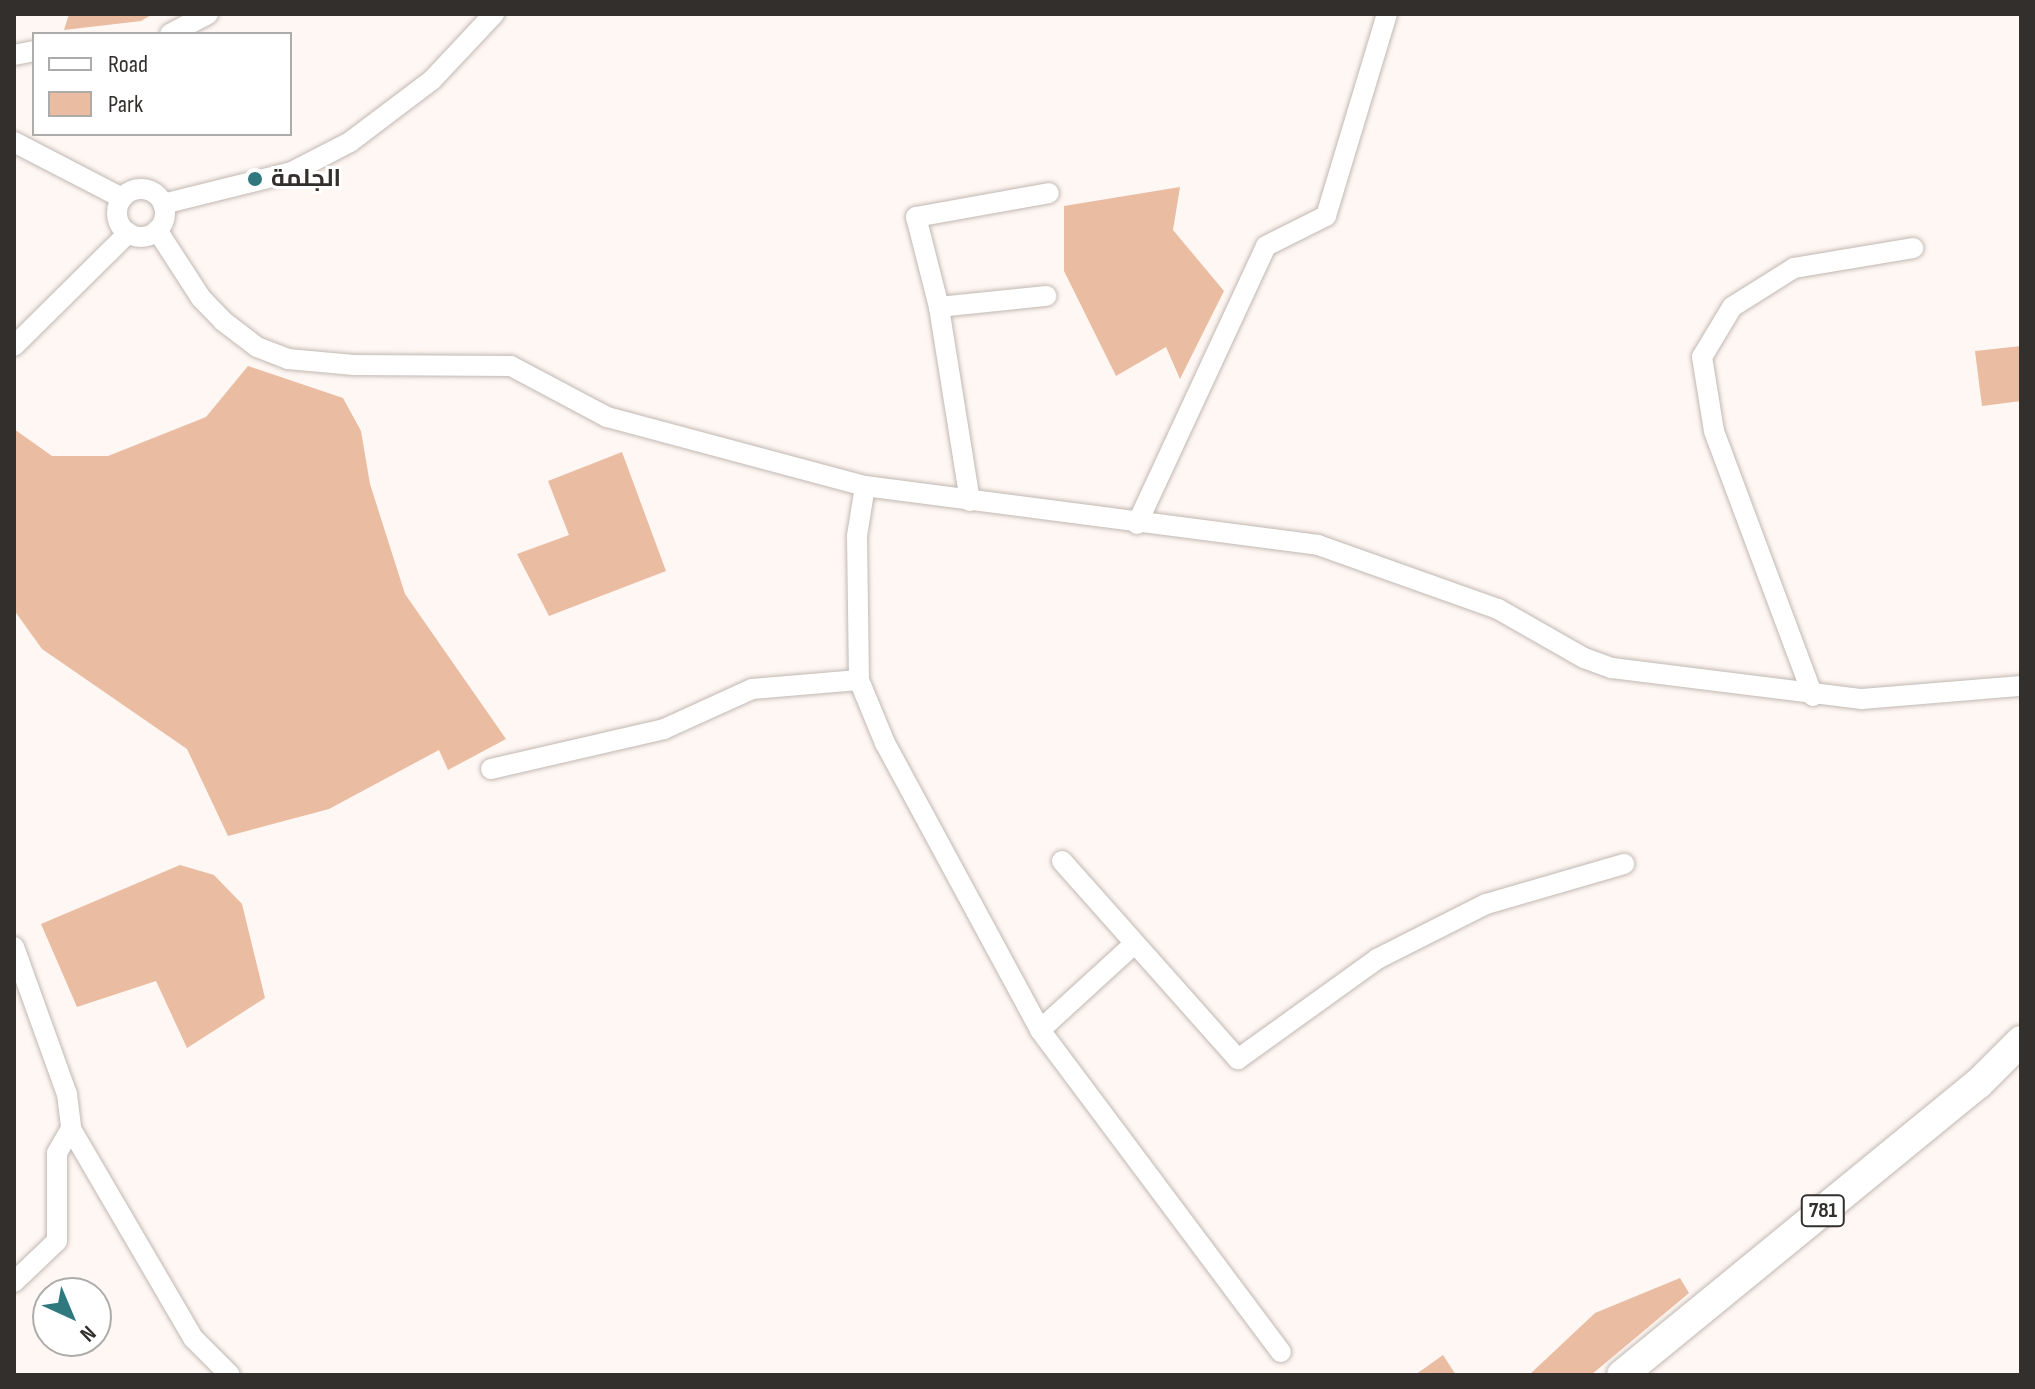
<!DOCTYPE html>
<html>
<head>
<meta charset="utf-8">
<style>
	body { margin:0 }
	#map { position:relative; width:2035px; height:1389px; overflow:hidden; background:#fff7f3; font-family:"Sofia Sans Condensed",Cairo,sans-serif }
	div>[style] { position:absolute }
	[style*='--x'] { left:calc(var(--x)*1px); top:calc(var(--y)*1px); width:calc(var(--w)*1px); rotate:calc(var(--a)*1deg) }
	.green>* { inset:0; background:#eabca2 }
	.roads { filter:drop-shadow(0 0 2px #c1b8b3) drop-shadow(0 0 2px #c1b8b3) }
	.minor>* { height:20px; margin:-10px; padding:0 10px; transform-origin:10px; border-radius:10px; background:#fff }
	.minor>.ring { margin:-10px; padding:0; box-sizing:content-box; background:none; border:20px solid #fff; border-radius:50% }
	.primary>* { height:30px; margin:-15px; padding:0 15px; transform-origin:15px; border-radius:15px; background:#fff }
	.dots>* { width:22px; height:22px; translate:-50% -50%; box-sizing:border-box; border:4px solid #fff; border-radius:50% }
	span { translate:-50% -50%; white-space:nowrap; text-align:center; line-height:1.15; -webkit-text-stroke:6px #fff; paint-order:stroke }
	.shield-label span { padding:2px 6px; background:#fff; border:2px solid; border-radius:6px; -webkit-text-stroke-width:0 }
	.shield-label { font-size:22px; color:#322f2d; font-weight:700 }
	.poi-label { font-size:24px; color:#322f2d; font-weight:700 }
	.left { translate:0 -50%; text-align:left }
	.frame { position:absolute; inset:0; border:16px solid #322f2d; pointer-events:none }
	.legend { position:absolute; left:32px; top:32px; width:260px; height:104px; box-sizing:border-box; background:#fff; border:2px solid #adacab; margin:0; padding:10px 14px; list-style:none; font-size:24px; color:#322f2d }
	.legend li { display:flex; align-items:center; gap:16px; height:40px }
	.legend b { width:40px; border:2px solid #adacab }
	.north { position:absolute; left:32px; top:1277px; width:80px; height:80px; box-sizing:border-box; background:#fff; border:2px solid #adacab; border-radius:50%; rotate:136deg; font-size:22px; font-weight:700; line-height:32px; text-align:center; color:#322f2d }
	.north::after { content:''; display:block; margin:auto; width:28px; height:36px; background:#2f787e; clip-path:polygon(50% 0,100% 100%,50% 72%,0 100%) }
</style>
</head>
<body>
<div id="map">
	<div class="green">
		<div style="clip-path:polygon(69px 14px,153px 14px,141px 21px,64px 30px)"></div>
		<div style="clip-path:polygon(1180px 187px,1173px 230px,1224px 291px,1180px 379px,1166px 347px,1116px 376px,1064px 271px,1064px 206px)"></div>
		<div style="clip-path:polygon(2021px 346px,2021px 401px,1982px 406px,1975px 351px)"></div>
		<div style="clip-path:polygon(248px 366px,343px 398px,361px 431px,370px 484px,405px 594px,506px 739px,448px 770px,439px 750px,329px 809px,228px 836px,187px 749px,42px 649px,14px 610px,14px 429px,52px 456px,108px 456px,206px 417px)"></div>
		<div style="clip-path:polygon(622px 452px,666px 571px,549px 616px,517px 554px,569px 535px,548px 481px)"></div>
		<div style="clip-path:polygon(180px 865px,214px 875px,242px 904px,265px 998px,187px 1048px,156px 981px,77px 1007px,41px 924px)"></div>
		<div style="clip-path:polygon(1680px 1278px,1689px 1293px,1591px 1375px,1529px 1375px,1595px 1313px)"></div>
		<div style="clip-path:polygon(1443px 1355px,1456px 1375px,1415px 1375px)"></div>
	</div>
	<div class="roads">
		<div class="minor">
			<div style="--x:170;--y:34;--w:43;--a:-27.8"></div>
			<div style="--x:14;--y:55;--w:20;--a:-11"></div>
			<div style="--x:14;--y:142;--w:122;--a:27.4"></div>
			<div class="ring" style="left:117px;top:189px;width:28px;height:28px"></div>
			<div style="--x:163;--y:204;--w:133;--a:-13.9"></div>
			<div style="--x:292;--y:172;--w:65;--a:-27.3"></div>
			<div style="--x:350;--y:142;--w:103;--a:-37.1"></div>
			<div style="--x:432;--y:80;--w:91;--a:-46.8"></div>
			<div style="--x:157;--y:230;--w:81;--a:57.1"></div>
			<div style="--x:201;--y:298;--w:32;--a:46"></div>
			<div style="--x:223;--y:321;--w:43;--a:37.4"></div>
			<div style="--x:257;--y:347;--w:33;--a:21"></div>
			<div style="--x:288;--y:359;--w:66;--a:5.2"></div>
			<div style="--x:354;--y:365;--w:157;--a:0.4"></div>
			<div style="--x:511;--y:366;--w:109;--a:28"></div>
			<div style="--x:607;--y:417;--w:267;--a:15"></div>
			<div style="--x:865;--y:486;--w:457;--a:7.4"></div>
			<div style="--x:1318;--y:545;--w:191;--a:19.6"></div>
			<div style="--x:1498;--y:609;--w:99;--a:29.7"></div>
			<div style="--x:1584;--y:658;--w:30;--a:20"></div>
			<div style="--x:1612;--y:668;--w:252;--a:7.1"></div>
			<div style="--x:1862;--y:699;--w:160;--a:-4.7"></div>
			<div style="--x:939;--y:307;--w:108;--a:-5.9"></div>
			<div style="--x:14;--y:346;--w:161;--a:-44.7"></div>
			<div style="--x:865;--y:486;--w:51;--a:99.1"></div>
			<div style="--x:857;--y:536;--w:144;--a:89.2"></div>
			<div style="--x:859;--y:680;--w:68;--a:67.6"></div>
			<div style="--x:885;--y:743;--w:326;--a:61.6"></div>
			<div style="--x:1040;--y:1030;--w:402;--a:53.2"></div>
			<div style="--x:970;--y:501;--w:196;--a:-99.1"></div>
			<div style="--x:939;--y:307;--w:93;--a:-104.3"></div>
			<div style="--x:916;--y:217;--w:135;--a:-10.2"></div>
			<div style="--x:1137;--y:524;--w:306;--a:-65.1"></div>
			<div style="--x:1266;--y:246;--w:67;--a:-26.6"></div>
			<div style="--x:1326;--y:216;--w:211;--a:-73.2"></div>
			<div style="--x:1813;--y:696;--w:283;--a:-110.5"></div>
			<div style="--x:1714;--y:431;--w:75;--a:-99.2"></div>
			<div style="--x:1702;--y:357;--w:58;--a:-59"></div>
			<div style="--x:1732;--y:307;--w:73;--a:-32.2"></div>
			<div style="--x:1794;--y:268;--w:121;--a:-9.5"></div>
			<div style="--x:491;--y:769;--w:178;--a:-13"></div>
			<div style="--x:664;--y:729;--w:97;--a:-24.4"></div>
			<div style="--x:752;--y:689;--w:107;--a:-4.8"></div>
			<div style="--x:1062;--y:861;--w:265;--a:48.4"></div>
			<div style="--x:1238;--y:1059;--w:171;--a:-35.7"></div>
			<div style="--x:1377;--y:959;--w:122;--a:-26.8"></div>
			<div style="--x:1486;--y:904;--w:144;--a:-16.2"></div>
			<div style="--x:14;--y:947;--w:156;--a:70.2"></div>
			<div style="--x:67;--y:1094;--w:35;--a:83"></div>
			<div style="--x:71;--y:1129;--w:242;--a:59.7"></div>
			<div style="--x:193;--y:1338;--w:52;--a:45"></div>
			<div style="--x:1040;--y:1030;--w:125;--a:-42.4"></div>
			<div style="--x:14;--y:1282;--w:59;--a:-43.6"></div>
			<div style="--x:57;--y:1241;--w:88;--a:-90"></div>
			<div style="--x:57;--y:1153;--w:28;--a:-60"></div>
		</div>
		<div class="primary">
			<div style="--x:1622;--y:1375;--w:460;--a:-39.3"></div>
			<div style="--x:1978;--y:1084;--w:61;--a:-45"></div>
		</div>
	</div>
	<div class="dots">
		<div style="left:255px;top:179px;background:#2f787e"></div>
	</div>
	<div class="shield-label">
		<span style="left:1823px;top:1211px">781</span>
	</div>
	<div class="poi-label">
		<span class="left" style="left:271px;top:179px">الجلمة</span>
	</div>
	<div class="frame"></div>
	<ul class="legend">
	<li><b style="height:10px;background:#fff"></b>Road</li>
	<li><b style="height:22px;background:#eabca2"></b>Park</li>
	</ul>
	<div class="north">N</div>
</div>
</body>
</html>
